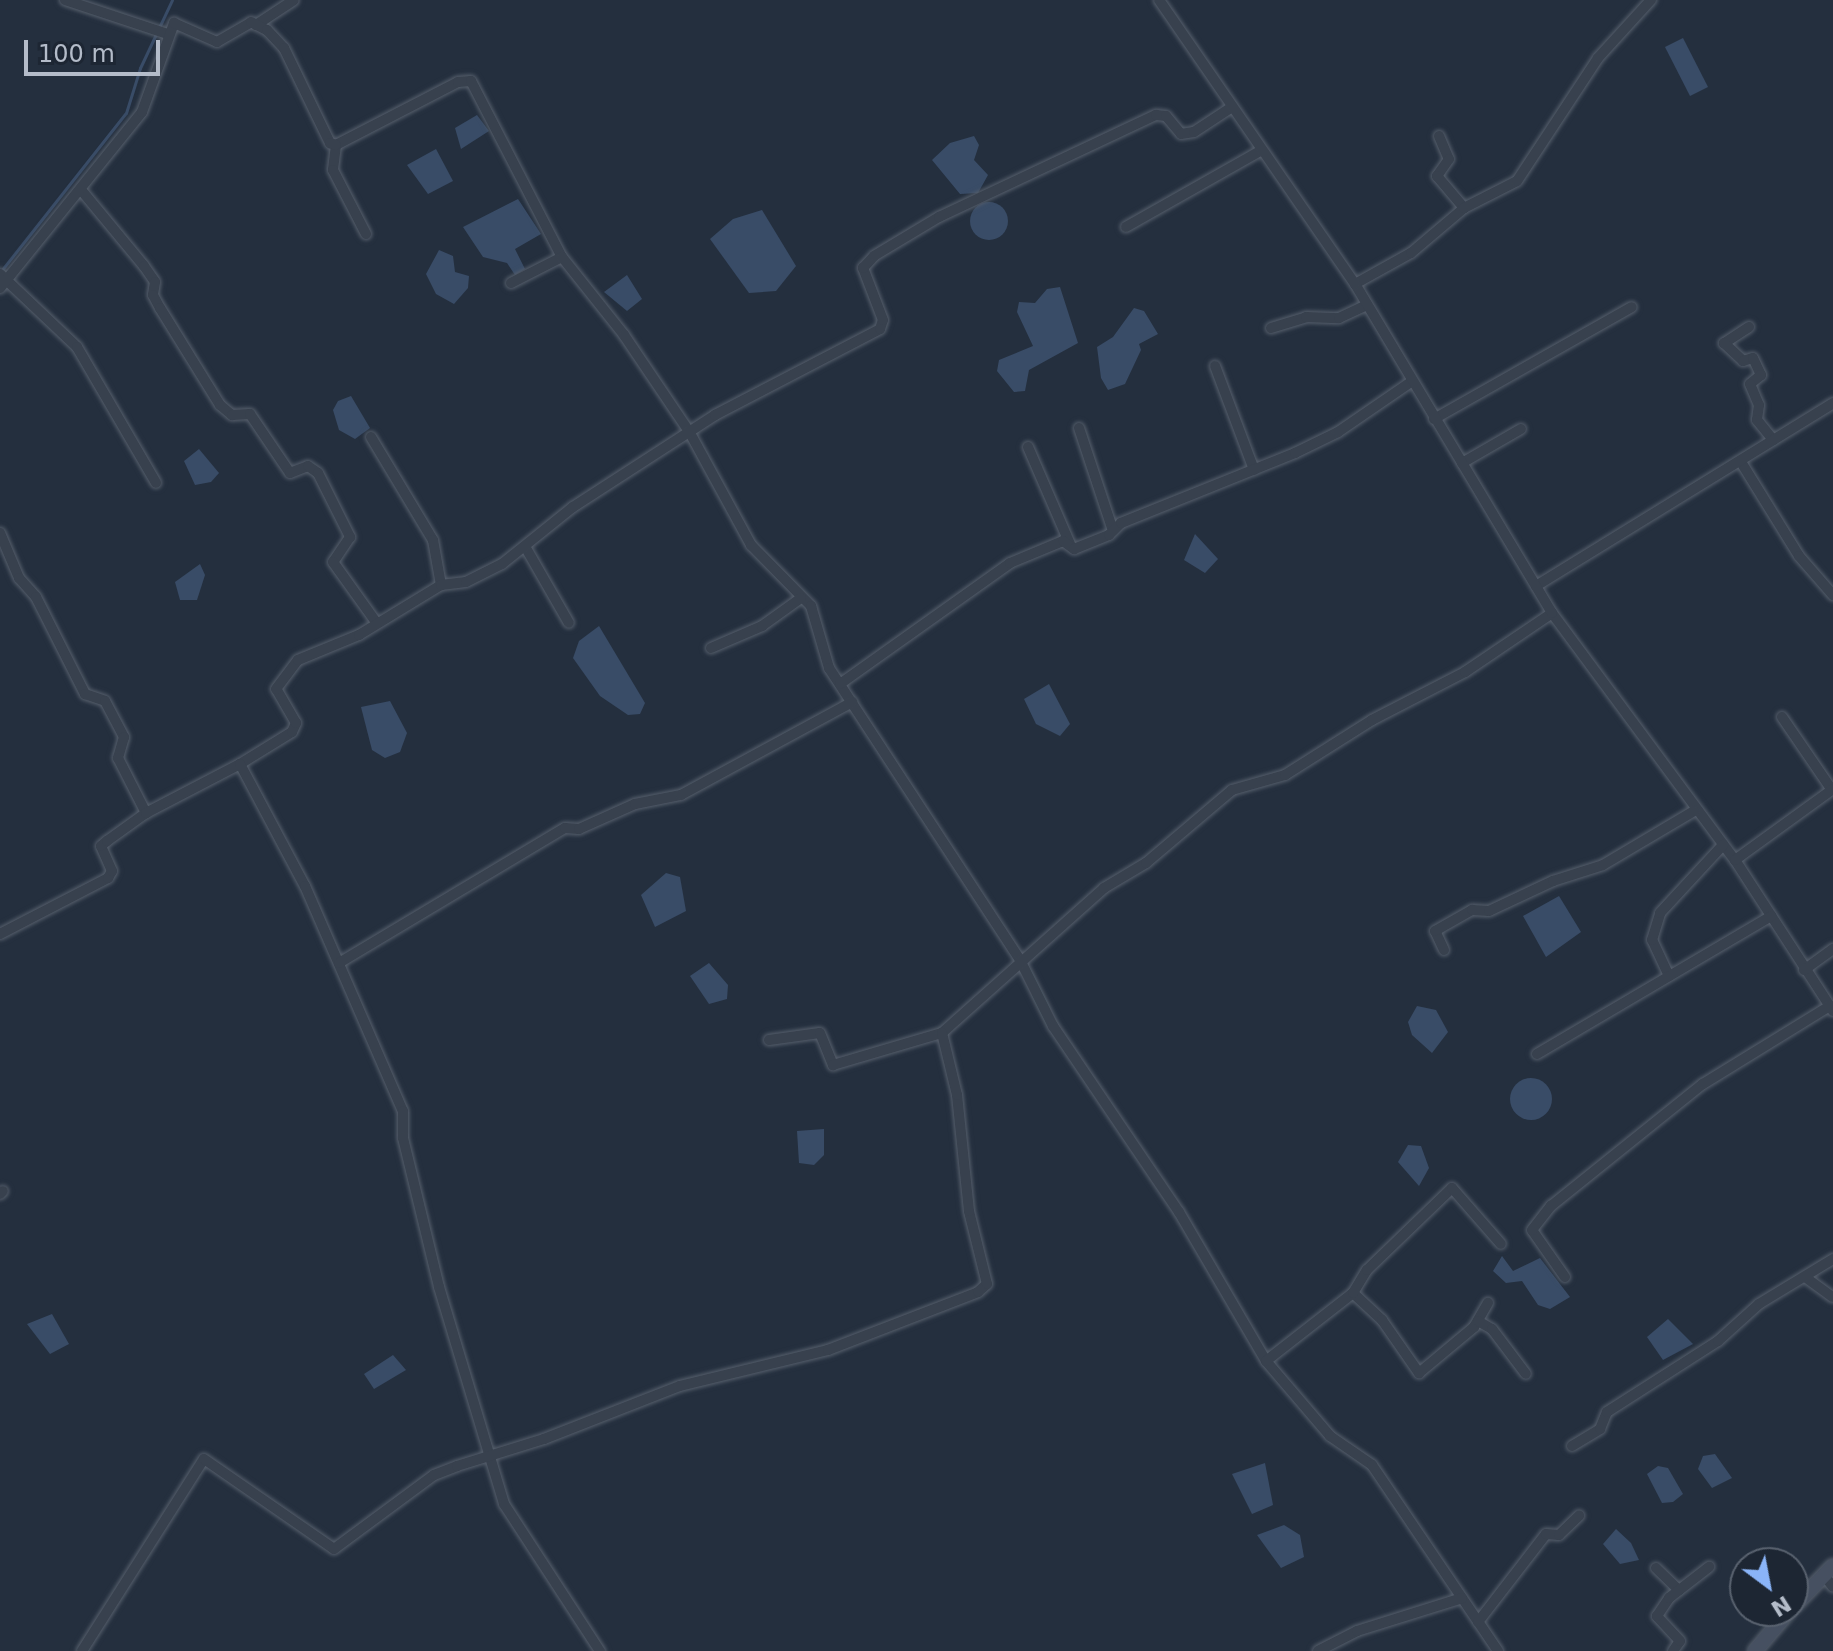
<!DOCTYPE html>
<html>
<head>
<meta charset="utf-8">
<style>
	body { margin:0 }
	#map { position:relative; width:1833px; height:1651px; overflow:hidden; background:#242f3e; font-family:"DejaVu Sans",sans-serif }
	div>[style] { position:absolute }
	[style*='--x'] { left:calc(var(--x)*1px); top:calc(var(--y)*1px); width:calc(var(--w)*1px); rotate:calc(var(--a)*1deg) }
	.water>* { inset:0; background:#394c67 }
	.round { border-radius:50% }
	.stream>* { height:3px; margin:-1.5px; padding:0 1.5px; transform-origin:1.5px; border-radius:1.5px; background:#394c67 }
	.roads { filter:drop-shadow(0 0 2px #565f6c) drop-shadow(0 0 2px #565f6c) }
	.minor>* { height:10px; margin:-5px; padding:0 5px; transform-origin:5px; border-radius:5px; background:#38414e }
	.secondary>* { height:14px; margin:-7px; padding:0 7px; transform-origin:7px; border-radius:7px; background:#465061 }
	span { translate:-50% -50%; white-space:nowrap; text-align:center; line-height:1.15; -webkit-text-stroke:8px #1d2633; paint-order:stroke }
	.north { position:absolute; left:1729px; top:1547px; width:80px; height:80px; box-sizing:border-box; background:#1d2633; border:2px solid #59626f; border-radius:50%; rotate:148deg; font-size:22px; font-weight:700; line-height:32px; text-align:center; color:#b4bcc9 }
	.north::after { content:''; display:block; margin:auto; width:28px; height:36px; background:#8ab4f8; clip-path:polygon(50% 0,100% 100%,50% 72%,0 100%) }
	.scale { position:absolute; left:24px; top:40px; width:136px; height:36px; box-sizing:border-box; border:4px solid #b4bcc9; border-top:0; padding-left:10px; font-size:24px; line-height:28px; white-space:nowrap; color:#b4bcc9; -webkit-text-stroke:6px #1d2633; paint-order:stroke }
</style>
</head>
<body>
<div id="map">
	<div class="water">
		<div style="clip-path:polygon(1683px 38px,1708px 87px,1690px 96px,1665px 47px)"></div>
		<div style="clip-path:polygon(477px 115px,489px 131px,461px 149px,455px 128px)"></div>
		<div style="clip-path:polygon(974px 136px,979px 145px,974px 160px,988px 175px,978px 193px,960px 194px,932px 160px,950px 143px)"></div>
		<div style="clip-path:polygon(436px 149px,453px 181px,428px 194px,407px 165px)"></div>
		<div style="clip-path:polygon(518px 199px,541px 234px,515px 249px,525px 269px,515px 275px,507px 263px,483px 257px,463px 227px)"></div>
		<div class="round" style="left:970px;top:202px;width:38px;height:38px"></div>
		<div style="clip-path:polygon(762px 210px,796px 266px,776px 291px,749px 293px,710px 239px,733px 219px)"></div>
		<div style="clip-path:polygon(439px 250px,453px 256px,455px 272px,469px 276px,468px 288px,454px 304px,436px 294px,426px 274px)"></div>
		<div style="clip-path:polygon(627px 275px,642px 299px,627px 311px,604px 292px)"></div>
		<div style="clip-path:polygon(1060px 287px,1078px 343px,1029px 370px,1025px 391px,1014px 392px,997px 371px,999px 360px,1033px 346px,1017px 312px,1019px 302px,1035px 303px,1047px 289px)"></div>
		<div style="clip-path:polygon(1134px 308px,1144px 311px,1158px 334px,1139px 344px,1141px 350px,1125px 384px,1108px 390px,1101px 378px,1097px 347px,1113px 337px)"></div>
		<div style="clip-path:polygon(351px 396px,370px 428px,355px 439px,339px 430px,333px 410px,338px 401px)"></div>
		<div style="clip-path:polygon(199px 449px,219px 473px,211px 482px,195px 485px,184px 461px)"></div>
		<div style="clip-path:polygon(1195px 534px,1218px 559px,1205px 573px,1184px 560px)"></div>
		<div style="clip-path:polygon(200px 564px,205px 575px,197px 600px,180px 600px,175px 582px)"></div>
		<div style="clip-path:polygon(599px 626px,645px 703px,640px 714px,628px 715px,600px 696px,573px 658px,579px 641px)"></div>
		<div style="clip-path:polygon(1049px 684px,1070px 724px,1060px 736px,1036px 724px,1024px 699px)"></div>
		<div style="clip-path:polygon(390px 701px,407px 733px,400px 752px,385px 758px,372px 750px,361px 707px)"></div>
		<div style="clip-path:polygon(666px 873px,680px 877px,686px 911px,655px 927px,641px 895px)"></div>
		<div style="clip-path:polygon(1559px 896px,1581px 932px,1546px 957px,1523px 916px)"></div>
		<div style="clip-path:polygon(709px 963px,728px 985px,727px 999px,709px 1004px,690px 976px)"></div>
		<div style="clip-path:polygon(1417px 1006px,1436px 1010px,1448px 1032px,1432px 1053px,1412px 1035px,1408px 1022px)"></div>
		<div class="round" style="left:1510px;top:1078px;width:42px;height:42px"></div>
		<div style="clip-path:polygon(824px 1129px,824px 1155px,814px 1165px,799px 1163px,797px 1131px)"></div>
		<div style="clip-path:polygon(1408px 1145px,1421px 1146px,1429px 1168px,1419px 1186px,1398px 1162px)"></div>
		<div style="clip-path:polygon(1502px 1256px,1513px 1271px,1540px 1258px,1570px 1297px,1550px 1309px,1538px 1305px,1522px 1281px,1506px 1283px,1493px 1271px)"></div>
		<div style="clip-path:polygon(52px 1314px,69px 1344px,50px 1354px,27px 1324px)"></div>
		<div style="clip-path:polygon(1668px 1319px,1693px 1344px,1663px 1360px,1647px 1337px)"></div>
		<div style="clip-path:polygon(393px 1355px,406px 1370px,374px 1389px,364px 1374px)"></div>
		<div style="clip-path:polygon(1715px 1454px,1732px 1478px,1712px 1488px,1698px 1469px,1703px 1456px)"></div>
		<div style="clip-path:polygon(1265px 1463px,1273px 1505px,1252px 1514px,1232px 1474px)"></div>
		<div style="clip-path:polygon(1658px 1466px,1668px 1468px,1683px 1494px,1673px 1502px,1662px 1503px,1647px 1474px)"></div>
		<div style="clip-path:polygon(1284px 1525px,1300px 1535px,1304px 1557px,1281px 1568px,1257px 1535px)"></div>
		<div style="clip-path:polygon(1616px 1529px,1631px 1543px,1639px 1560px,1620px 1564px,1603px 1544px)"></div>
	</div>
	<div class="stream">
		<div style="--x:1;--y:271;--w:201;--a:-51.7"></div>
		<div style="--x:126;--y:113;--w:47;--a:-72.7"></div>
		<div style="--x:140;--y:68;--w:75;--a:-64.8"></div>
	</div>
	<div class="roads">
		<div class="minor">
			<div style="--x:65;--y:0;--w:108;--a:18.3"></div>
			<div style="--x:256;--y:25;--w:45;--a:-33.3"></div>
			<div style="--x:1439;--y:136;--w:25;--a:67"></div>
			<div style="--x:1449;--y:159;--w:21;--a:125"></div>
			<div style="--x:1437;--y:176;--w:42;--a:49.8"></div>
			<div style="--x:336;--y:145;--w:137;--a:-27.3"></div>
			<div style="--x:458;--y:82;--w:13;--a:-4"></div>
			<div style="--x:471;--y:81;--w:198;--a:62.7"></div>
			<div style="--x:336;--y:145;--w:25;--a:97"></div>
			<div style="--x:333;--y:170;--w:72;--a:62.7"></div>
			<div style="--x:82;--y:191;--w:97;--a:50.4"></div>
			<div style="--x:144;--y:266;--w:19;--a:55"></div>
			<div style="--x:155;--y:282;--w:13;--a:99"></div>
			<div style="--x:153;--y:295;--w:15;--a:62"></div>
			<div style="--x:160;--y:308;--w:114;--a:58.3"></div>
			<div style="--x:220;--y:405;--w:16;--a:40"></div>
			<div style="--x:232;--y:415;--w:18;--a:-3"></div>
			<div style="--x:250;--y:414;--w:71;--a:55.9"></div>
			<div style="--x:290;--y:473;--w:19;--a:-21"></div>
			<div style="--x:308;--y:466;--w:12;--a:35"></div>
			<div style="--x:318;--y:473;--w:72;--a:63.4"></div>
			<div style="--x:350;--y:537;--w:30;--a:124"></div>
			<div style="--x:333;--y:562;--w:74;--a:54.4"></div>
			<div style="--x:1126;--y:227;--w:156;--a:-29.5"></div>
			<div style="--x:0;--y:274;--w:106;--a:43.5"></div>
			<div style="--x:77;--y:347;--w:157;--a:59.8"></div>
			<div style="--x:511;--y:283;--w:57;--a:-27"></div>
			<div style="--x:562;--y:257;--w:100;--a:51.5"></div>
			<div style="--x:624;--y:335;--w:118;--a:56"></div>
			<div style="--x:690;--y:433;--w:128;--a:61.4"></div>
			<div style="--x:751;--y:545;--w:86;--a:45.5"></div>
			<div style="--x:811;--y:606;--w:65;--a:73.8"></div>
			<div style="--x:829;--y:668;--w:349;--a:56.8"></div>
			<div style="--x:1020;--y:960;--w:74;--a:63.4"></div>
			<div style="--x:1053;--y:1026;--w:225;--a:55.9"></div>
			<div style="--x:1179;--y:1212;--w:173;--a:59.7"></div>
			<div style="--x:1266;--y:1361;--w:99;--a:49.5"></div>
			<div style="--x:1330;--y:1436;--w:51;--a:34.6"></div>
			<div style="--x:1372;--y:1465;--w:225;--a:55.9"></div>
			<div style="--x:1355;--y:284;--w:64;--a:-29"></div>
			<div style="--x:1411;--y:253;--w:70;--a:-40.3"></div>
			<div style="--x:1464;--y:208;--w:59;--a:-27"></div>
			<div style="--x:1517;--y:181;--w:147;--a:-56.6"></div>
			<div style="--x:1598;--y:58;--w:79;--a:-47.6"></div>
			<div style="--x:0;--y:288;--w:226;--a:-51.1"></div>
			<div style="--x:142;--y:112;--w:95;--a:-70.2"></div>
			<div style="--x:174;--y:23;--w:47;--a:23.8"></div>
			<div style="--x:217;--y:42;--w:39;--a:-30"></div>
			<div style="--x:251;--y:22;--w:18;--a:27"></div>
			<div style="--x:267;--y:30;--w:25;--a:47"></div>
			<div style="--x:284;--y:48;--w:106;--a:64.2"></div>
			<div style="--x:330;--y:143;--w:6;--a:18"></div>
			<div style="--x:1749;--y:327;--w:30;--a:147"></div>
			<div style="--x:1724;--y:343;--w:26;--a:43"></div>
			<div style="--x:1743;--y:361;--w:10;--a:-17"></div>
			<div style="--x:1753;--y:358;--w:19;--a:65"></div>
			<div style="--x:1761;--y:375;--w:14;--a:141"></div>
			<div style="--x:1750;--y:384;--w:23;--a:67"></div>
			<div style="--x:1759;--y:405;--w:15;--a:98"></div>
			<div style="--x:1757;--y:420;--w:26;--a:51"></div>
			<div style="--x:1271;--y:328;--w:37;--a:-17"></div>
			<div style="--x:1306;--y:317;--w:33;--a:2"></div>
			<div style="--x:1339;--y:318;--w:31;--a:-25"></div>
			<div style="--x:1215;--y:366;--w:111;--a:69.4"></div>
			<div style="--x:1434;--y:419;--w:227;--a:-29.5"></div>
			<div style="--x:1079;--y:428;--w:105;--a:71.7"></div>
			<div style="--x:371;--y:437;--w:120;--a:59"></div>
			<div style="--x:433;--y:540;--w:46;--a:79.9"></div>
			<div style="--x:1028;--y:447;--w:106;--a:66.6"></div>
			<div style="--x:1741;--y:462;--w:110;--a:58.3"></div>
			<div style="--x:1799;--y:556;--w:52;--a:48.9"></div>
			<div style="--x:1462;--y:463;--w:68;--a:-30"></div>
			<div style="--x:0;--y:533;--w:49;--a:67.1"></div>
			<div style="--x:19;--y:578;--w:25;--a:48"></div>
			<div style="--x:36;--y:597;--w:109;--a:63.2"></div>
			<div style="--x:85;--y:694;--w:21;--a:19"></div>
			<div style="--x:105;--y:701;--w:41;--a:62.2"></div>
			<div style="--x:124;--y:737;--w:22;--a:106"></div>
			<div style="--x:118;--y:758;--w:62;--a:63"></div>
			<div style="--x:526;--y:548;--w:86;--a:60.2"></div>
			<div style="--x:1536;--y:586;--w:349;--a:-31.6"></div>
			<div style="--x:1552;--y:613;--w:307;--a:53.5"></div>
			<div style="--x:1735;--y:860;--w:180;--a:57"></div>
			<div style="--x:711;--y:648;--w:56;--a:-23.3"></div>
			<div style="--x:762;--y:626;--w:48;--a:-35.7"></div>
			<div style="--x:840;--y:684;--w:209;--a:-35.4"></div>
			<div style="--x:1010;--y:563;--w:57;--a:-22.5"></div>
			<div style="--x:1063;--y:541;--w:14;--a:36"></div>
			<div style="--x:1074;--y:549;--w:38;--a:-22"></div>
			<div style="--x:1109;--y:535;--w:17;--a:-45"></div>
			<div style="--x:1121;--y:523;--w:188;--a:-21.9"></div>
			<div style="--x:1295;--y:453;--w:48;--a:-26"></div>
			<div style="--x:1338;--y:432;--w:88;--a:-34.4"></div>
			<div style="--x:1782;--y:717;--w:88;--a:55.6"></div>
			<div style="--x:240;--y:764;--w:61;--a:-31.6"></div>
			<div style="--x:292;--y:732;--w:10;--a:-66"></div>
			<div style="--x:296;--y:723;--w:39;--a:-120"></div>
			<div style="--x:276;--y:689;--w:36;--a:-53"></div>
			<div style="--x:298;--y:660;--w:66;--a:-22.3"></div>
			<div style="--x:359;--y:635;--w:96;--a:-31.4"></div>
			<div style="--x:441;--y:585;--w:25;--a:-7"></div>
			<div style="--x:466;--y:582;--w:40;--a:-26.6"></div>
			<div style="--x:502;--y:564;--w:91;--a:-38.8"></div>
			<div style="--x:573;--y:507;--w:169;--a:-32.9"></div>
			<div style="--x:715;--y:415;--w:186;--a:-27.5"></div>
			<div style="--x:880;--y:329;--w:9;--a:-72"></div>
			<div style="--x:883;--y:320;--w:56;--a:-111"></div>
			<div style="--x:863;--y:268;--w:16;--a:-47"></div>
			<div style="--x:874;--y:256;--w:76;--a:-31"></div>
			<div style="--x:939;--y:217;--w:240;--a:-25.2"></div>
			<div style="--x:1156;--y:115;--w:10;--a:6"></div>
			<div style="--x:1166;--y:116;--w:23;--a:50"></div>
			<div style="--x:1181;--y:134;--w:13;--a:-9"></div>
			<div style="--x:1194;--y:132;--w:45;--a:-33.3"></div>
			<div style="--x:1735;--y:860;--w:121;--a:-35.9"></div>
			<div style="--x:0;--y:934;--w:122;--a:-27.4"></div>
			<div style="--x:108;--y:878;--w:8;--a:-60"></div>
			<div style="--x:112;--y:871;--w:27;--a:-114"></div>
			<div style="--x:101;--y:846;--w:8;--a:-40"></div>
			<div style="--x:107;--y:841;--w:48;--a:-35.7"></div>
			<div style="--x:146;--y:813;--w:106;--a:-27.5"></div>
			<div style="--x:240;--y:764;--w:138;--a:62"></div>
			<div style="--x:305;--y:886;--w:245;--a:66.5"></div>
			<div style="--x:403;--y:1111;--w:27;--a:90"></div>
			<div style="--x:403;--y:1138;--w:153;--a:76.4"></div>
			<div style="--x:439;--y:1287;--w:227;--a:73.3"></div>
			<div style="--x:504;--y:1504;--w:176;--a:56.9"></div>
			<div style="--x:1444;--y:950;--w:21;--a:-115"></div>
			<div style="--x:1435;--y:931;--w:43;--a:-29.6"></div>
			<div style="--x:1472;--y:910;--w:17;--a:3"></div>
			<div style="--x:1489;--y:911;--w:71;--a:-25.1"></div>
			<div style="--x:1553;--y:881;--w:52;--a:-17.7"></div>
			<div style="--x:1603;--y:865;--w:106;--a:-30.7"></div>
			<div style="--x:339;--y:963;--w:263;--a:-30.9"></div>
			<div style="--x:565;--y:828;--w:14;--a:4"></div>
			<div style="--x:579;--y:829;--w:61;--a:-24.1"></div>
			<div style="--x:635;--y:804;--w:47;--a:-11.1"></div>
			<div style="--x:681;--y:795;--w:195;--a:-28.5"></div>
			<div style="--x:1804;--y:970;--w:36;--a:-36"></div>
			<div style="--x:1669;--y:976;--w:40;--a:-115"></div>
			<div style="--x:1652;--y:940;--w:28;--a:-73"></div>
			<div style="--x:1660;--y:913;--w:93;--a:-47.2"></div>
			<div style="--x:769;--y:1040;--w:51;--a:-7.8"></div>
			<div style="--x:820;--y:1033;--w:35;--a:68"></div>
			<div style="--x:833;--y:1065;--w:114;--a:-16.4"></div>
			<div style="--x:942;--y:1033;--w:217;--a:-41.8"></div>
			<div style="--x:1104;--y:888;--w:49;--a:-30.8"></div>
			<div style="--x:1146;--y:863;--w:113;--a:-40.3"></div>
			<div style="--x:1232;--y:790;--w:55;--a:-15.8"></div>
			<div style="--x:1285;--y:775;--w:103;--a:-32.3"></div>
			<div style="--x:1372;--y:720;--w:105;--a:-27.3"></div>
			<div style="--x:1465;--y:672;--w:105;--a:-34.1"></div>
			<div style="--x:1552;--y:613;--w:383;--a:-120.9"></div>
			<div style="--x:1355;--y:284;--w:345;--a:-124.6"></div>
			<div style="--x:1537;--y:1054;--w:272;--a:-30.5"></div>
			<div style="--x:0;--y:1194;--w:4;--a:-45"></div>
			<div style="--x:1565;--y:1277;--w:57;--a:-125.1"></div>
			<div style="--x:1532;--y:1230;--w:31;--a:-52"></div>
			<div style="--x:1551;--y:1206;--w:195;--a:-38.8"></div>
			<div style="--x:1703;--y:1084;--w:149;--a:-31.6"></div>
			<div style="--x:1805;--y:1277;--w:34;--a:36"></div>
			<div style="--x:1353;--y:1293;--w:40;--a:43"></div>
			<div style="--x:1382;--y:1320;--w:65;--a:55.1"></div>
			<div style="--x:1419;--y:1373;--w:72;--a:-39.9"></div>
			<div style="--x:1474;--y:1327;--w:28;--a:-60"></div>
			<div style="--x:1478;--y:1321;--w:16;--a:30"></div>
			<div style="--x:1492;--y:1329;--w:56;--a:52.9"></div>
			<div style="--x:1266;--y:1361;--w:110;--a:-38"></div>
			<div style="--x:1353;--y:1293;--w:27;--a:-59"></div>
			<div style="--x:1367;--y:1270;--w:118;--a:-44"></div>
			<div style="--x:1452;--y:1188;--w:74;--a:48.8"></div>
			<div style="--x:1572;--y:1446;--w:33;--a:-31"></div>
			<div style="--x:1600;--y:1429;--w:18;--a:-68"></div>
			<div style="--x:1607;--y:1412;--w:132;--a:-32.6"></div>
			<div style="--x:1718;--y:1341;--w:55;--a:-42.1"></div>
			<div style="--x:1759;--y:1304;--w:87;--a:-31.3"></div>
			<div style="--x:1656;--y:1568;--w:32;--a:44"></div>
			<div style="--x:1823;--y:1574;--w:16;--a:52"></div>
			<div style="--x:1478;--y:1622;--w:111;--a:-52.3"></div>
			<div style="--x:1546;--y:1534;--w:13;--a:4"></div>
			<div style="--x:1559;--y:1535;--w:28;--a:-44"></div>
			<div style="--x:82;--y:1651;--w:227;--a:-57.6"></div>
			<div style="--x:204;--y:1459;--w:158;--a:34.7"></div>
			<div style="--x:334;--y:1549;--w:124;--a:-36.5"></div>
			<div style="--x:434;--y:1475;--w:25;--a:-21"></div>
			<div style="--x:457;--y:1466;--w:91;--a:-17.2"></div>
			<div style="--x:544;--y:1439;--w:146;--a:-21.3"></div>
			<div style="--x:680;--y:1386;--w:152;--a:-13.7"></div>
			<div style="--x:828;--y:1350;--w:161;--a:-21.1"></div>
			<div style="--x:978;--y:1292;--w:12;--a:-42"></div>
			<div style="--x:987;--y:1284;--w:75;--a:-103.9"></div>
			<div style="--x:969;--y:1211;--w:117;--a:-95.9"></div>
			<div style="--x:957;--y:1095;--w:64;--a:-103.6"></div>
			<div style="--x:1318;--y:1651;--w:44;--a:-27.1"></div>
			<div style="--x:1357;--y:1631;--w:110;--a:-17.4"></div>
			<div style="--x:1673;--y:1651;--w:12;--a:-55"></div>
			<div style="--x:1680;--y:1641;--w:34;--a:-133"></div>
			<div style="--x:1657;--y:1616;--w:22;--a:-56"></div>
			<div style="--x:1669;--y:1598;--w:51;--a:-37.8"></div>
		</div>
		<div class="secondary">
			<div style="--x:1793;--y:1607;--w:57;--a:-45.7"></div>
			<div style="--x:1755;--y:1651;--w:52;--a:-49.6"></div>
		</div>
	</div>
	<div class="north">N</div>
	<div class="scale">100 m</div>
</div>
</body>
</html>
